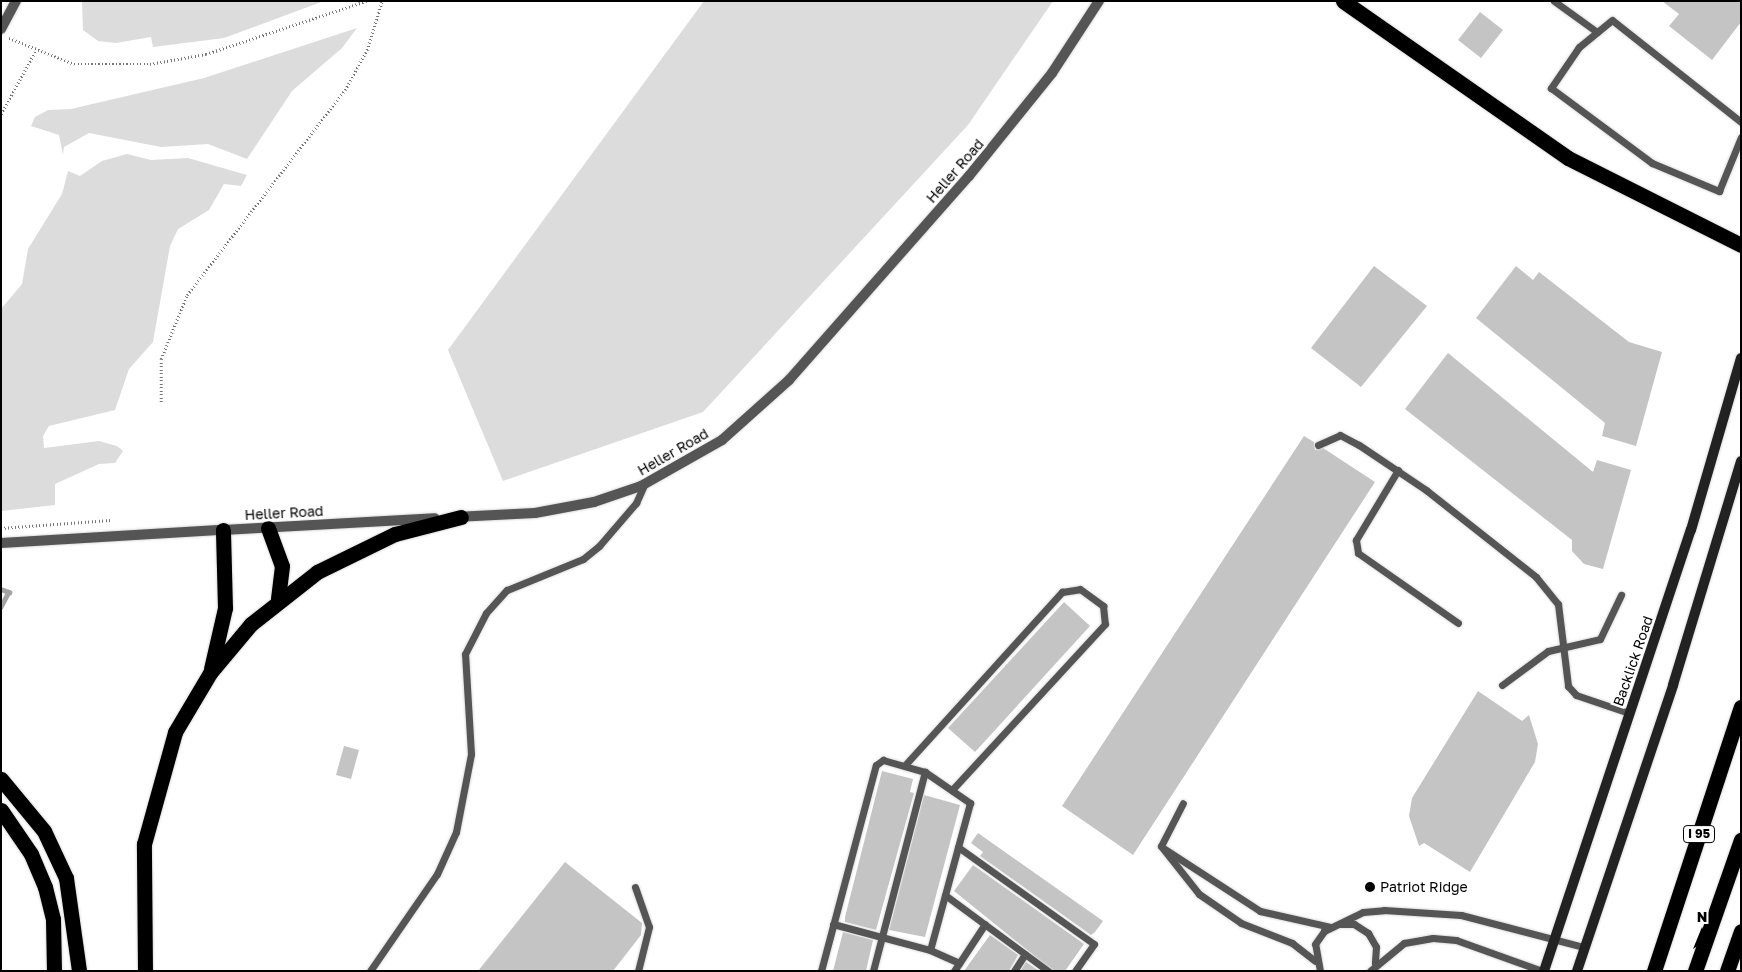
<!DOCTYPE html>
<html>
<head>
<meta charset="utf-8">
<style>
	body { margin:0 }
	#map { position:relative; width:1742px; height:972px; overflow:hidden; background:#fff; font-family:"Golos Text",sans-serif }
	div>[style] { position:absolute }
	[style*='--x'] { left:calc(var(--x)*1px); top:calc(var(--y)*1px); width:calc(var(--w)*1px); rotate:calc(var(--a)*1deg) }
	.green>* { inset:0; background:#dcdcdc }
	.stream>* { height:4.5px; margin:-2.25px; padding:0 2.25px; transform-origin:2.25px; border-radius:2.25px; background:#a3a3a3 }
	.building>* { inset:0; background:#c4c4c4 }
	.path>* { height:2.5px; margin-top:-1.25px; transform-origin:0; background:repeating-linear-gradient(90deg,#777 0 1px,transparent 0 3.5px) }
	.roads { filter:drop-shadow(0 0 1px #dbdbdb) drop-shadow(0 0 1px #dbdbdb) }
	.service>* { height:7px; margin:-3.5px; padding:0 3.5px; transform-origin:3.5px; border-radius:3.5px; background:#555 }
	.minor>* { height:10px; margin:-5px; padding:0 5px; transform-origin:5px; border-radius:5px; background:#555 }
	.tertiary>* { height:10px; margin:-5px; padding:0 5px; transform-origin:5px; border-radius:5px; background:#555 }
	.secondary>* { height:10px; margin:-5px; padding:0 5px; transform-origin:5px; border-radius:5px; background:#222 }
	.motorway>* { height:15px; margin:-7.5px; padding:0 7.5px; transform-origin:7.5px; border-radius:7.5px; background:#000 }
	.dots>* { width:14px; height:14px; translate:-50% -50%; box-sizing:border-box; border:2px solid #fff; border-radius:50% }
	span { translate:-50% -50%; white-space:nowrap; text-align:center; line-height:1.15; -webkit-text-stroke:5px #fff; paint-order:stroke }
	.shield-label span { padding:1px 4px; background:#fff; border:1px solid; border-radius:4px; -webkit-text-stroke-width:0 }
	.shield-label { font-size:12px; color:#000; font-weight:700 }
	.street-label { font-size:14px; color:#000 }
	.poi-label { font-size:14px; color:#000 }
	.left { translate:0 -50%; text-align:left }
	.frame { position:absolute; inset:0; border:2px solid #000; pointer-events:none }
	.north { position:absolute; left:1677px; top:907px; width:50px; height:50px; -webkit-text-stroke:4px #fff; paint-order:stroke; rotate:0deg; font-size:14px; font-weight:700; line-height:20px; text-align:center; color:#000 }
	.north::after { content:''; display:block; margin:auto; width:18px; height:22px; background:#000; clip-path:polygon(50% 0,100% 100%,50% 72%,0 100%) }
</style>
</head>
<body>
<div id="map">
	<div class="green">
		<div style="clip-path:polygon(82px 1px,324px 1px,224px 38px,153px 47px,151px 37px,116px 43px,98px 41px,83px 30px)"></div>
		<div style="clip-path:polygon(704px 1px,1053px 1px,968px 125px,703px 412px,503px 481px,448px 350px)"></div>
		<div style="clip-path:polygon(357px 28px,342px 48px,292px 91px,247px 159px,208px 144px,161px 147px,89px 133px,64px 147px,63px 155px,59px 135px,31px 126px,35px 117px,48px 110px,71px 109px,204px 78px)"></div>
		<div style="clip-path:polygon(127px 154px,151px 160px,188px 158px,247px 175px,241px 186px,224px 184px,209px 210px,178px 229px,170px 246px,153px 342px,129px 369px,115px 410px,49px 426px,43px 436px,44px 448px,99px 441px,117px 446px,123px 451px,115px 463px,99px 464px,55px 484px,55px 505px,1px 511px,1px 309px,22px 284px,28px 249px,62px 194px,68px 171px,80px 176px,102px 161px)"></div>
	</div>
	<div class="stream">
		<div style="--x:1;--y:589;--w:9;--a:21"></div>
		<div style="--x:9;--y:592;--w:17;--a:118"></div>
	</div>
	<div class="building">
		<div style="clip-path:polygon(1662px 1px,1741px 1px,1741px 22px,1712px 60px,1669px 26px,1679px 14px)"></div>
		<div style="clip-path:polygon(1480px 12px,1503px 30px,1481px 58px,1458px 40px)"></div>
		<div style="clip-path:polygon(1374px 266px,1427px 306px,1361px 387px,1311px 348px)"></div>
		<div style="clip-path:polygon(1516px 266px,1533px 280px,1539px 272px,1629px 342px,1662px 352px,1636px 446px,1602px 436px,1605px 423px,1476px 318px)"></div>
		<div style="clip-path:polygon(1448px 353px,1593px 472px,1597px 460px,1631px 470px,1603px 569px,1584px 564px,1572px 551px,1572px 540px,1405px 409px)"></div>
		<div style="clip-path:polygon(1304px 436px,1314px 442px,1315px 450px,1323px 448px,1375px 482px,1133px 855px,1062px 806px)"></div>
		<div style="clip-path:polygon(1064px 602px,1090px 626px,975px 752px,948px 728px)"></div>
		<div style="clip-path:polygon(1478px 691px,1522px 721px,1529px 715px,1538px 744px,1535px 762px,1470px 872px,1424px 843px,1419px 846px,1409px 816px,1412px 798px)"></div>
		<div style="clip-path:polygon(344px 746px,359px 750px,351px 779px,336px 775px)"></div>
		<div style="clip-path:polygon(882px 771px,913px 779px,910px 792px,914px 793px,876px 930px,845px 922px,845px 917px)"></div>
		<div style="clip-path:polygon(924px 795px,960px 805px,925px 937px,889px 930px)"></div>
		<div style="clip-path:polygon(978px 833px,1103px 921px,1095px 932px,1091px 935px,980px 856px,983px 852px,971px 843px)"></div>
		<div style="clip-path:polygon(565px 862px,642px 923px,641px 935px,613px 971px,478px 971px)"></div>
		<div style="clip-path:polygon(973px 865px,1084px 944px,1065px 971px,1053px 971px,954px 891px)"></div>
		<div style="clip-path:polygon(843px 932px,873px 940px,866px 971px,833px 971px)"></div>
		<div style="clip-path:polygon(990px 935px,1018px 955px,1009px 971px,964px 971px)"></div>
		<div style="clip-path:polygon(1026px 962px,1039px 971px,1020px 971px)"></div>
	</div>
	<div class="path">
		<div style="--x:9;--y:38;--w:70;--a:21.8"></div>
		<div style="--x:74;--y:64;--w:76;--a:0"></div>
		<div style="--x:150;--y:64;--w:57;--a:-10.1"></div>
		<div style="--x:206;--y:54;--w:169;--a:-18.3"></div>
		<div style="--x:1;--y:114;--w:71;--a:-61.3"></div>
		<div style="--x:161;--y:402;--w:43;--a:-90"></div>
		<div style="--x:161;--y:359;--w:69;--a:-67.9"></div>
		<div style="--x:187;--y:295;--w:259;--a:-52.4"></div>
		<div style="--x:345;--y:90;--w:46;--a:-61.2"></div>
		<div style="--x:367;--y:50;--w:51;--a:-73"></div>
		<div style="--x:1;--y:528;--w:110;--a:-4.2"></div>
	</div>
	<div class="roads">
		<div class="service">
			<div style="--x:1554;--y:1;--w:53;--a:35.8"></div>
			<div style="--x:1741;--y:122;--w:164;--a:-141.7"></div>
			<div style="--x:1612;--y:20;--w:43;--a:140.7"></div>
			<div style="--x:1579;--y:47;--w:50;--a:124.3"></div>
			<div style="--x:1551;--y:88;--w:126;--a:36.6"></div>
			<div style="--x:1652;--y:163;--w:73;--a:22.7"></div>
			<div style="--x:1719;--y:191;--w:58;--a:-67.8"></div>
			<div style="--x:1318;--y:445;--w:24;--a:-24"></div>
			<div style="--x:1340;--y:435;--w:21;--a:28"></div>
			<div style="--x:1359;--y:445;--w:81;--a:33.9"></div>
			<div style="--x:1426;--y:490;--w:140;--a:38.3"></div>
			<div style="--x:1536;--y:577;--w:35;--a:51"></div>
			<div style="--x:1558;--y:604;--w:83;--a:83"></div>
			<div style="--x:1568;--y:686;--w:12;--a:48"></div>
			<div style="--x:1576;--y:695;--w:56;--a:18.8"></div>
			<div style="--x:1398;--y:470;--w:82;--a:121"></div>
			<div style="--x:1356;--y:540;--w:13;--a:81"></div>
			<div style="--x:1358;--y:553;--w:122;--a:35"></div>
			<div style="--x:1502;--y:685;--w:57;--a:-36.5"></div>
			<div style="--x:1548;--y:651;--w:53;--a:-13"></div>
			<div style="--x:1600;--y:639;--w:49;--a:-64.5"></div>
			<div style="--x:905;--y:765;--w:234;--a:-47.8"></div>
			<div style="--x:1062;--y:592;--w:18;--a:-9"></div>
			<div style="--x:1080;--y:589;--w:29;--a:36"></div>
			<div style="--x:1103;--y:606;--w:18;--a:84"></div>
			<div style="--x:1105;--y:624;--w:226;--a:132.7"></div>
			<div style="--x:1161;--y:846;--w:61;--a:51.6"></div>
			<div style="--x:1199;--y:894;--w:51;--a:34.6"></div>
			<div style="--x:1241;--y:923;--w:55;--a:21.4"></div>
			<div style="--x:1292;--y:943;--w:29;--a:38"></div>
			<div style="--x:1161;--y:846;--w:48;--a:-62.9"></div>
			<div style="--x:958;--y:847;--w:167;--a:35.5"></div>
			<div style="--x:1094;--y:944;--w:33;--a:125"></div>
			<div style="--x:1163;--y:848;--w:116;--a:33"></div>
			<div style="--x:1260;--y:911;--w:73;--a:12.7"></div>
			<div style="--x:635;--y:887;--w:42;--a:70.7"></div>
			<div style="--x:649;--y:927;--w:45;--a:104"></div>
			<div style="--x:945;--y:895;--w:128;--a:36.4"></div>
			<div style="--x:833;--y:924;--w:100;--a:15"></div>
			<div style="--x:930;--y:950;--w:32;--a:24"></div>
			<div style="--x:1341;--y:924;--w:13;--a:0"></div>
			<div style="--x:1354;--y:924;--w:17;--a:33"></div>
			<div style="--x:1368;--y:933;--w:16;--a:60"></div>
			<div style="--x:1376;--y:947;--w:16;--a:94"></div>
			<div style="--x:370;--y:971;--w:118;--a:-55.4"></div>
			<div style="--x:437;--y:874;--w:46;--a:-65.7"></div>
			<div style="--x:456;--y:832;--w:79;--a:-79.1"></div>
			<div style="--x:471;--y:754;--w:100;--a:-93.4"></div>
			<div style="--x:465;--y:654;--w:46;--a:-62.9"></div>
			<div style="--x:486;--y:613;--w:31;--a:-48"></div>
			<div style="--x:507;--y:590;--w:82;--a:-22.2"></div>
			<div style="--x:583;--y:559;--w:21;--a:-39"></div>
			<div style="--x:599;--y:546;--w:57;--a:-49.3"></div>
			<div style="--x:636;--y:503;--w:20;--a:-66"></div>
			<div style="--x:821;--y:971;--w:213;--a:-75.1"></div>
			<div style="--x:876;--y:765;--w:9;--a:-36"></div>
			<div style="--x:883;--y:760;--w:44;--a:15.9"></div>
			<div style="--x:925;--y:772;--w:55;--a:34.6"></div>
			<div style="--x:970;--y:803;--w:152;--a:105.2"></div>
			<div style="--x:873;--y:971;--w:206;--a:-75.4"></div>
			<div style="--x:954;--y:971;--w:56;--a:-56.6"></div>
			<div style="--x:1014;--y:971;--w:20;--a:-57"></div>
			<div style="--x:1320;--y:971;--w:27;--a:-100"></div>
			<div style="--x:1315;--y:944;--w:16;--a:-55"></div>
			<div style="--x:1324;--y:931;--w:43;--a:-26"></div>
			<div style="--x:1363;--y:912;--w:21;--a:-5"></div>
			<div style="--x:1384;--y:910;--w:77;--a:3.7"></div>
			<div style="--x:1461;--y:915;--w:127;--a:14.6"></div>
			<div style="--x:1370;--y:971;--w:44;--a:-39.5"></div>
			<div style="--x:1404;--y:943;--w:29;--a:-10"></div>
			<div style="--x:1433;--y:938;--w:23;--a:5"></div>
			<div style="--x:1456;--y:940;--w:91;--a:19.8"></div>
		</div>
		<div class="minor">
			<div style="--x:1;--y:29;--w:32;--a:-62"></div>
			<div style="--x:1;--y:543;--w:222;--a:-3.4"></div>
		</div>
		<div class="tertiary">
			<div style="--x:455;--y:517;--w:80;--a:-2.9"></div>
			<div style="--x:535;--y:513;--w:60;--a:-10.6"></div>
			<div style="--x:594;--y:502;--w:50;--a:-18.8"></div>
			<div style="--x:641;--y:486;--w:93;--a:-29.6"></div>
			<div style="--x:722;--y:440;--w:90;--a:-41.8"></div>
			<div style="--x:789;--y:380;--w:272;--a:-48.6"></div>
			<div style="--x:969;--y:176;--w:132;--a:-51.1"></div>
			<div style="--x:1052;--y:73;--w:86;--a:-56.9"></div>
			<div style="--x:223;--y:530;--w:212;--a:-3.2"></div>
		</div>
		<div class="secondary">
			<div style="--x:1544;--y:971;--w:465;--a:-71.6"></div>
			<div style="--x:1691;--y:530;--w:179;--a:-73.8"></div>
			<div style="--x:1577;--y:971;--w:302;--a:-71.4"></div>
			<div style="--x:1673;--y:685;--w:234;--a:-73.1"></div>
		</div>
		<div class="motorway">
			<div style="--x:1343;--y:1;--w:274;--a:34.9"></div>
			<div style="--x:1568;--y:158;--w:194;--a:26.7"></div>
			<div style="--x:268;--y:528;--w:40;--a:69.8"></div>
			<div style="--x:282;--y:566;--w:33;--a:97"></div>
			<div style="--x:211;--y:669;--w:63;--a:-77.1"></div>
			<div style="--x:225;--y:608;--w:78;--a:-91.5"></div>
			<div style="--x:1;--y:779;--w:67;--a:50.4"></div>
			<div style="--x:44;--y:831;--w:52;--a:64.9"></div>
			<div style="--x:66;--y:878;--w:94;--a:82"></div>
			<div style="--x:1;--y:810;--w:53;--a:55.7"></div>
			<div style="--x:31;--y:854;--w:36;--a:67"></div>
			<div style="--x:45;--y:887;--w:33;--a:76"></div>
			<div style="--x:53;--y:919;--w:52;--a:88.9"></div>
			<div style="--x:145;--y:971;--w:127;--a:-90.5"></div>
			<div style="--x:144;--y:844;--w:116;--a:-74.5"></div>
			<div style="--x:175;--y:732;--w:69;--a:-59.3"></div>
			<div style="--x:210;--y:673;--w:64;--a:-50.1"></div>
			<div style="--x:251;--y:624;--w:84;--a:-38.2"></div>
			<div style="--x:317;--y:572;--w:87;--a:-26"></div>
			<div style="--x:395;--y:534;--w:68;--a:-14.4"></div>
			<div style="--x:1654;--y:971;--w:278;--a:-71.8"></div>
			<div style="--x:1695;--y:971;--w:139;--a:-70.7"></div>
			<div style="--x:1727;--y:971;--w:42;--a:-70.7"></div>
		</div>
	</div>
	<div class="dots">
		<div style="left:1370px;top:887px;background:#000"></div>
	</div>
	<div class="shield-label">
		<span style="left:1699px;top:834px">I 95</span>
	</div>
	<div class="street-label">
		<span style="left:955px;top:171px;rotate:-49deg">Heller Road</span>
		<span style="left:673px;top:452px;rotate:-30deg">Heller Road</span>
		<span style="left:284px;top:513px;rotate:-3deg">Heller Road</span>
		<span style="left:1633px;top:661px;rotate:-71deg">Backlick Road</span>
	</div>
	<div class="poi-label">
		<span class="left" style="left:1380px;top:887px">Patriot Ridge</span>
	</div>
	<div class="frame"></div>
	<div class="north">N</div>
</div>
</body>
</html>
